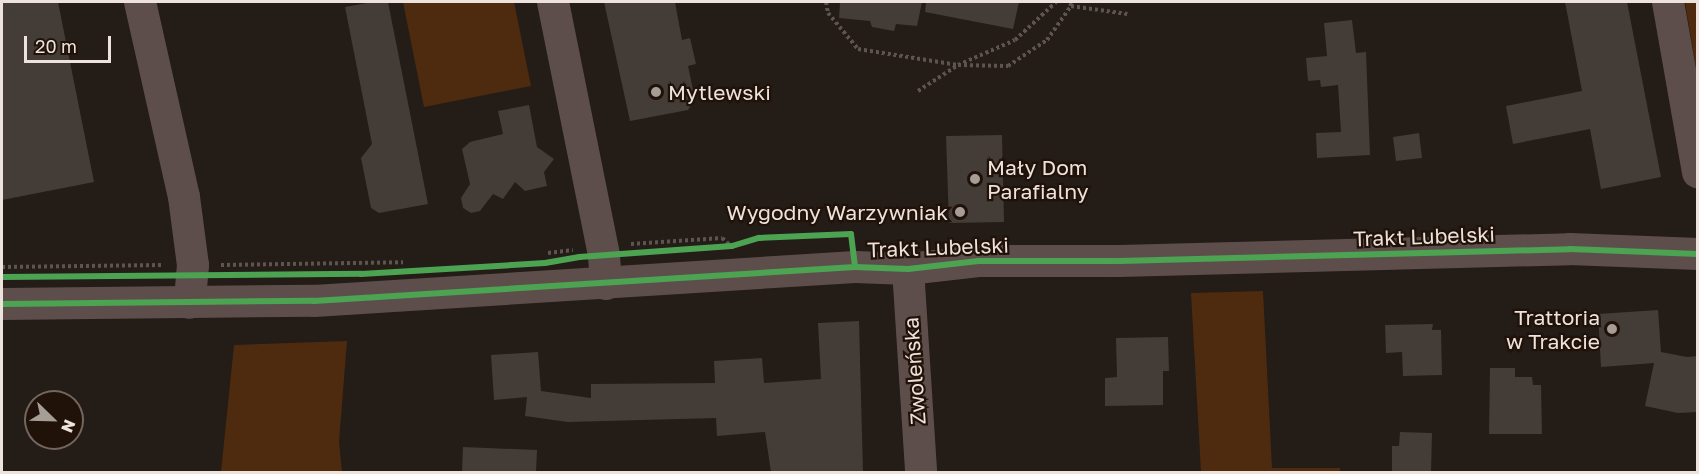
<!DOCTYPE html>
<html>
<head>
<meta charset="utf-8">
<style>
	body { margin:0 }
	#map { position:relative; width:1699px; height:474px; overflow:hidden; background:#231c17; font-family:"Golos Text",sans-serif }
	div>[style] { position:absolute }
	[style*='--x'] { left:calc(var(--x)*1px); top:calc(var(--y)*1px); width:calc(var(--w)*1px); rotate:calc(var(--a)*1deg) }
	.green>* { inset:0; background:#4e2b0e }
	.building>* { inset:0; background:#433c37 }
	.path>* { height:4px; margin-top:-2px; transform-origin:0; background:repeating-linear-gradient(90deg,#5e534f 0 3px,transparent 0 6px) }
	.minor>* { height:32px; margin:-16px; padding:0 16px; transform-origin:16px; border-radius:16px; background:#5e4e4b }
	.cycleway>* { height:6px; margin:-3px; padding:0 3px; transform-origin:3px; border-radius:3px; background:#4ca352 }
	.dots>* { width:16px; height:16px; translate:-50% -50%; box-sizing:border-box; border:3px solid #201208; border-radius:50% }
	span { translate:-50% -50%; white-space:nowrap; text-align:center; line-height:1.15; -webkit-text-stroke:4.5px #201208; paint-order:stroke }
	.poi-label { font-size:21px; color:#ede3dc }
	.left { translate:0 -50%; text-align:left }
	.right { translate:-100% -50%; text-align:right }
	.street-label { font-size:21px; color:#ede3dc }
	.frame { position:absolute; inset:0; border:3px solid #ede3dc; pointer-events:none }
	.north { position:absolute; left:24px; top:390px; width:60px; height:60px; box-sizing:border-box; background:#201208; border:2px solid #72665d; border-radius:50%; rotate:113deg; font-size:16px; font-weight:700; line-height:24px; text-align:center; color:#ede3dc }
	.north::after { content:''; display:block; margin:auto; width:21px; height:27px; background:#a69d97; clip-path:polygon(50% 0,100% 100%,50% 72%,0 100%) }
	.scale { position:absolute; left:24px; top:36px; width:87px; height:27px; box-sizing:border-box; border:3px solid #ede3dc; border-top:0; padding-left:8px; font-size:18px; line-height:21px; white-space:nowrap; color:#ede3dc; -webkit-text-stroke:4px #201208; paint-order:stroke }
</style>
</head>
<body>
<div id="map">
	<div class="green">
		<div style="clip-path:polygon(403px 2px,514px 2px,531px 86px,424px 107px)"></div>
		<div style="clip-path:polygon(1685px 2px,1697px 2px,1697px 73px)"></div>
		<div style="clip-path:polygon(1263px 291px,1272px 468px,1340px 468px,1340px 472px,1201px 472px,1191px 293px)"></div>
		<div style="clip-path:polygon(347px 341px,339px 442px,342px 472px,221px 472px,234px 345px)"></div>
	</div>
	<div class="building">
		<div style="clip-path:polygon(2px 2px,58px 2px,94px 182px,2px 200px)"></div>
		<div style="clip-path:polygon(373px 2px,388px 2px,428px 204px,379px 213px,371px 208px,361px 158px,372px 144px,345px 7px)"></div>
		<div style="clip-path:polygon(604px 2px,675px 2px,682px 40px,690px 38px,696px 64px,688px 66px,695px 99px,688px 110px,630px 121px)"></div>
		<div style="clip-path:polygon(840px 2px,922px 2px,917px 26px,896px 24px,894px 31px,872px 27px,870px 21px,839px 18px)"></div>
		<div style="clip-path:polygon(926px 2px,1019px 2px,1013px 29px,925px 12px)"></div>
		<div style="clip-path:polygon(1565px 2px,1627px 2px,1661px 177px,1601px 189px,1590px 129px,1513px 144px,1506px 106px,1582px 91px)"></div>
		<div style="clip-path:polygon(1352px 20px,1356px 53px,1366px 52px,1370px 155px,1317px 158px,1316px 133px,1341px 132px,1338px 85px,1321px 87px,1320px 80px,1308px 81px,1306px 58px,1327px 56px,1324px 23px)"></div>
		<div style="clip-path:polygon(529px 105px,537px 147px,554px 159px,544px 172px,547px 186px,525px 191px,515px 182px,503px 199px,493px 194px,480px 211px,471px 213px,463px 208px,461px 198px,470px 184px,462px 149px,470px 142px,503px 134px,498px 111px)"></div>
		<div style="clip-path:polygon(1419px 133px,1422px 158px,1396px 161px,1393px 137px)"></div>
		<div style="clip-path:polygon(1002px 135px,1004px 222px,949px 223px,946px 136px)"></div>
		<div style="clip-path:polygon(1658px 310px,1661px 352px,1687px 357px,1698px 356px,1698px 412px,1678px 413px,1645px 406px,1654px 363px,1601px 367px,1598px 314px)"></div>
		<div style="clip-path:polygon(859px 321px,863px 472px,771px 472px,765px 432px,717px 436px,716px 418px,568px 422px,525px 416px,527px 397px,494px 400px,491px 355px,538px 352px,541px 391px,591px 398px,591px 384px,715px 383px,714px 361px,762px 358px,764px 383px,821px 379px,818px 323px)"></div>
		<div style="clip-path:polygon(1433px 324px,1432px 330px,1441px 330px,1442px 375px,1403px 376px,1402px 352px,1386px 353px,1385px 325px)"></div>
		<div style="clip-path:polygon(1168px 337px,1169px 371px,1163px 371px,1163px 405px,1105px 406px,1105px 378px,1117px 377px,1116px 338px)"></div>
		<div style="clip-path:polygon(1490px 368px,1515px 368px,1515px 377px,1532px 377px,1533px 385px,1541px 385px,1542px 434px,1489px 434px)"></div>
		<div style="clip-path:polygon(1400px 432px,1432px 433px,1431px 472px,1392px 472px,1392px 446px,1399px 446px)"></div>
		<div style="clip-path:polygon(463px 447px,537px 450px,536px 472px,462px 472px)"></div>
	</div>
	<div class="path">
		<div style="--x:826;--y:2;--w:11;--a:80"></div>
		<div style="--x:828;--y:13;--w:47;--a:50.2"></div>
		<div style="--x:858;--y:49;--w:101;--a:9.1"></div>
		<div style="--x:958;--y:65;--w:50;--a:1.1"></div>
		<div style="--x:1008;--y:66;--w:47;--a:-33.7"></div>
		<div style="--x:1047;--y:40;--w:42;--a:-54.8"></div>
		<div style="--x:1071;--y:6;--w:4;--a:-104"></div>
		<div style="--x:1071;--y:6;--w:57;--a:8.1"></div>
		<div style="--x:918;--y:91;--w:48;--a:-33"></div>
		<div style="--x:958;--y:65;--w:62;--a:-23.7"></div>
		<div style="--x:1015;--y:40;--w:56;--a:-42.8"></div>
		<div style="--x:631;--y:244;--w:91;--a:-3.8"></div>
		<div style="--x:722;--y:238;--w:9;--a:41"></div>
		<div style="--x:548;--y:253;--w:25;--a:-7"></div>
		<div style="--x:221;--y:265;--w:182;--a:-0.9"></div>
		<div style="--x:2;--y:267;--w:161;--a:-0.7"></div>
	</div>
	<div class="minor">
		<div style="--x:140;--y:2;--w:200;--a:77.3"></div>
		<div style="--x:184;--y:197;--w:69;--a:82.5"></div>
		<div style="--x:193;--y:265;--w:38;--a:95"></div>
		<div style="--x:553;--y:2;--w:259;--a:78.6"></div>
		<div style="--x:604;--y:256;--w:28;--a:86"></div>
		<div style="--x:1668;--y:2;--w:173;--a:80"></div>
		<div style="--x:908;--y:269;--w:203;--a:86.3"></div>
		<div style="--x:2;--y:304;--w:312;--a:-0.6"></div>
		<div style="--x:314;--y:301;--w:542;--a:-3.6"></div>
		<div style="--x:855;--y:267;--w:53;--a:2.2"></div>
		<div style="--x:908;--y:269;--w:71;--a:-6.4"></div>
		<div style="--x:979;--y:261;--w:141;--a:0"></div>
		<div style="--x:1120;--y:261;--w:450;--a:-1.5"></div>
		<div style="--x:1570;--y:249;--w:128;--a:2.2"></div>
	</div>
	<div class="cycleway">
		<div style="--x:2;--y:277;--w:359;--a:-0.5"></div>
		<div style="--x:361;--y:274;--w:184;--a:-3.4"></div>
		<div style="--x:545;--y:263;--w:35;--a:-10"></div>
		<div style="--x:579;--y:257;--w:153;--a:-4.1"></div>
		<div style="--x:732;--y:246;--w:28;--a:-17"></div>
		<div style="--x:759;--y:238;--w:92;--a:-2.5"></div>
		<div style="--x:851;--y:234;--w:33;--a:83"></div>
		<div style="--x:2;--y:304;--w:312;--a:-0.6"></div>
		<div style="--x:314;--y:301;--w:542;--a:-3.6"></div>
		<div style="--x:855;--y:267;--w:53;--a:2.2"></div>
		<div style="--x:908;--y:269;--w:71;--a:-6.4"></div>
		<div style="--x:979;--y:261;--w:141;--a:0"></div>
		<div style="--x:1120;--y:261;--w:450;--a:-1.5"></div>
		<div style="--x:1570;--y:249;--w:128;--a:2.2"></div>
	</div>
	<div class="dots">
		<div style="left:656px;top:92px;background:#a69d97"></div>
		<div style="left:975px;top:179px;background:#a69d97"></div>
		<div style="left:960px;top:212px;background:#a69d97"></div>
		<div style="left:1612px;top:329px;background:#a69d97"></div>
	</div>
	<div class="poi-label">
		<span class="left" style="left:668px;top:92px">Mytlewski</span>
		<span class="left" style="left:987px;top:179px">Mały Dom<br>Parafialny</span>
		<span class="right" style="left:948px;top:212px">Wygodny Warzywniak</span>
		<span class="right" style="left:1600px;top:329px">Trattoria<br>w Trakcie</span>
	</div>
	<div class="street-label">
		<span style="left:1424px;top:236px;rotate:-2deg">Trakt Lubelski</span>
		<span style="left:938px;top:247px;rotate:-2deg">Trakt Lubelski</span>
		<span style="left:914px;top:371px;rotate:-94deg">Zwoleńska</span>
	</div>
	<div class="frame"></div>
	<div class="north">N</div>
	<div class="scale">20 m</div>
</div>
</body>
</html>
